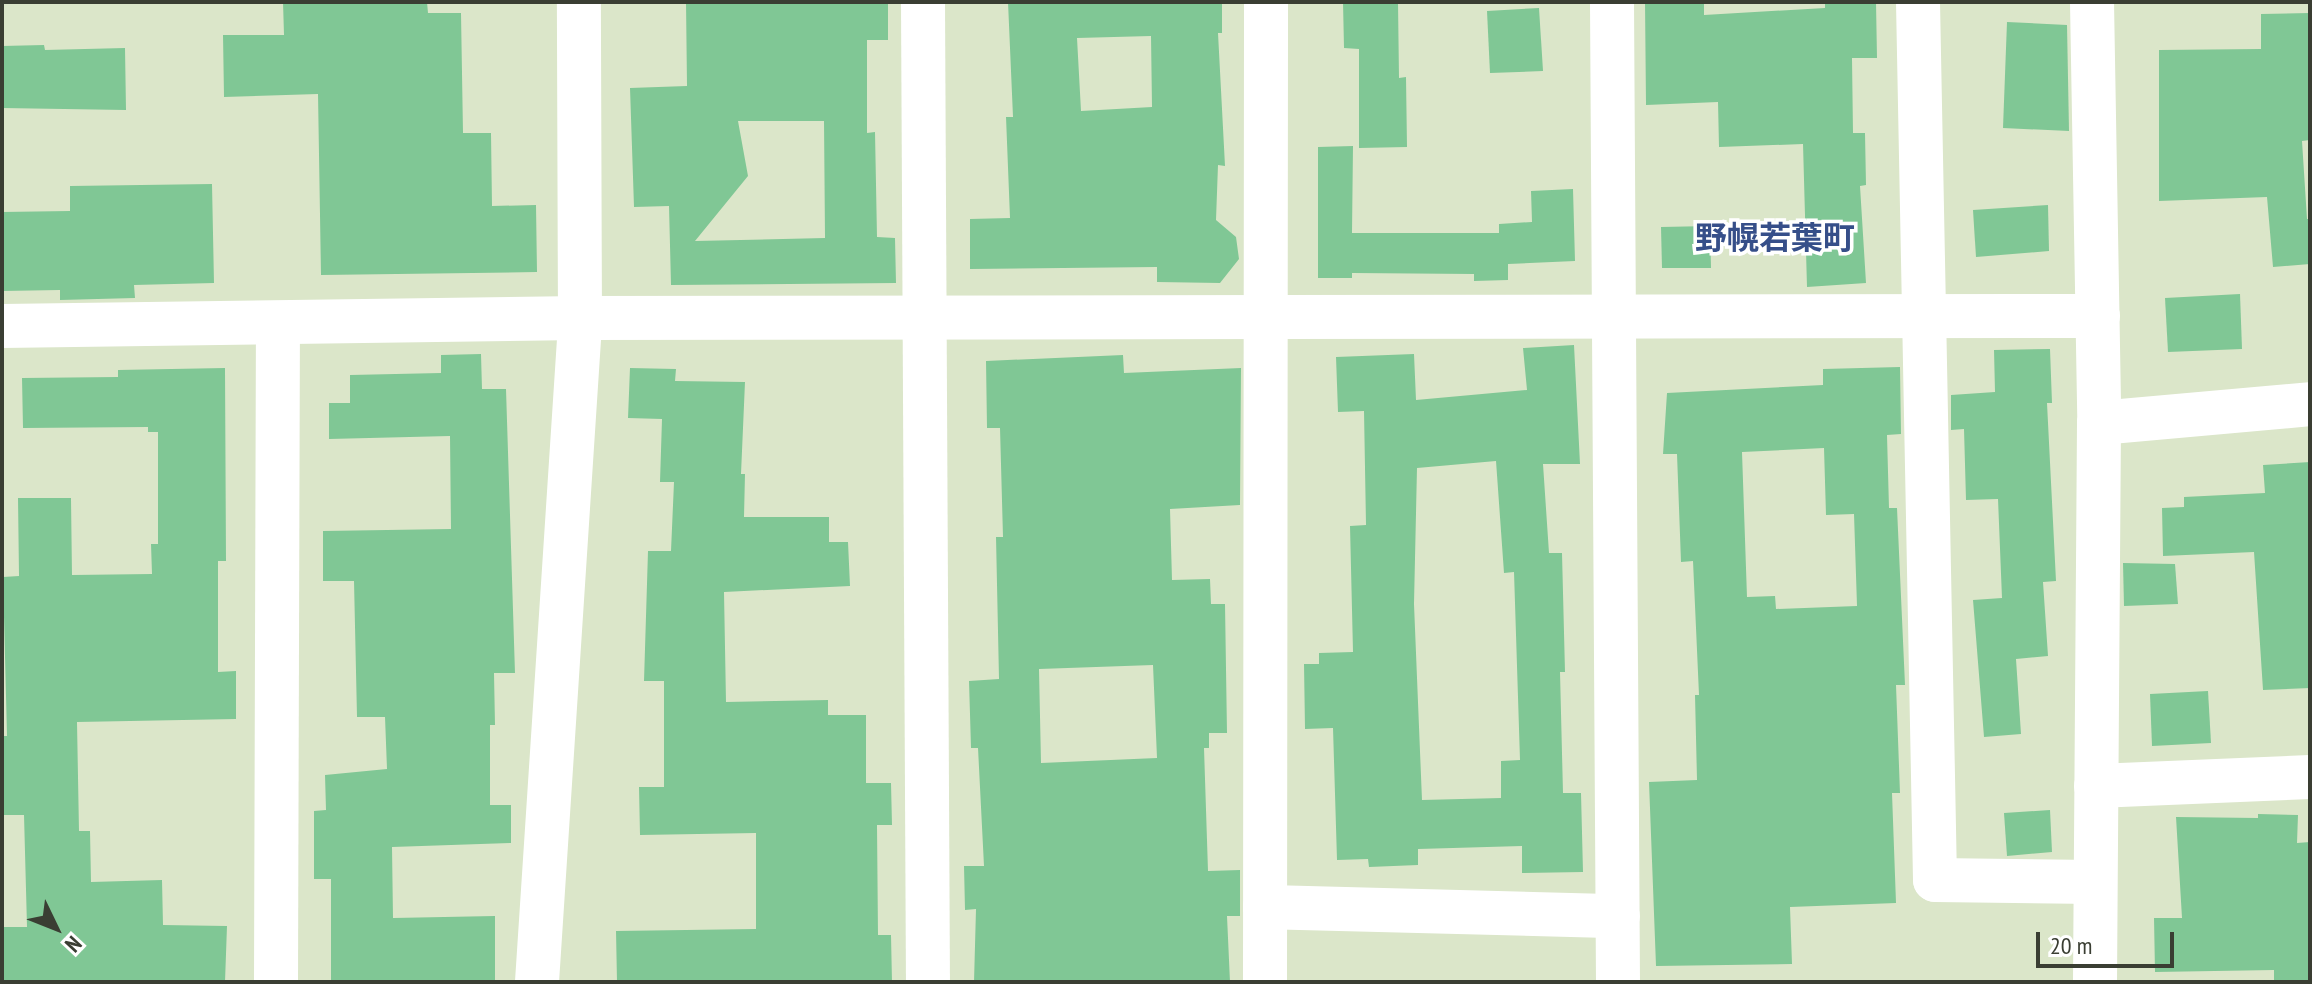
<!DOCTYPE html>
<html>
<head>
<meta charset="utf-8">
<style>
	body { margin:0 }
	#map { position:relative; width:2312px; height:984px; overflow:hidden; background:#dbe6c9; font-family:"PT Sans Narrow","Noto Sans JP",sans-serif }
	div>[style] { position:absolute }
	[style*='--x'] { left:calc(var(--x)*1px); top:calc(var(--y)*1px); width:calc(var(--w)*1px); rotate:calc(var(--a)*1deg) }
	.building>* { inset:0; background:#80c795 }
	.minor>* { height:44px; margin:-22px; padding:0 22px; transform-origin:22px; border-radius:22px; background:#fff }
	span { translate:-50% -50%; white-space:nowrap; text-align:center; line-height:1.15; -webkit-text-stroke:7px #fff; paint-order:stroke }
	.quarter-label { font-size:32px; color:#364f89; font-weight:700 }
	.frame { position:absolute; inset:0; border:4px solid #3a3e33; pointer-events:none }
	.north { position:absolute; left:16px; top:888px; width:80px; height:80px; -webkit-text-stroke:6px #fff; paint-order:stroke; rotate:133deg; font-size:22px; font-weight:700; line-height:32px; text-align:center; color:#3a3e33 }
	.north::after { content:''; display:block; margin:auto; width:28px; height:36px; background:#3a3e33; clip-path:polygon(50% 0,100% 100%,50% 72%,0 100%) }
	.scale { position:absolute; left:2036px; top:932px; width:138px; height:36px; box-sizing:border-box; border:4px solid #3a3e33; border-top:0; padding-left:10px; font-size:24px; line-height:28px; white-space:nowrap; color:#3a3e33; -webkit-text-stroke:6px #fff; paint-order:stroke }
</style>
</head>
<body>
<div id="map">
	<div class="building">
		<div style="clip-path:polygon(283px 2px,427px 2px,428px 13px,461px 13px,463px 133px,491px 133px,492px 206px,536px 205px,537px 272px,321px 275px,318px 94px,224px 97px,223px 35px,284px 35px)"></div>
		<div style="clip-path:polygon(evenodd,686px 2px,888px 2px,888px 40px,867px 40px,867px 133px,875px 132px,877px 237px,895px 238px,896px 283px,671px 285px,669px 206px,634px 207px,630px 88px,687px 86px,686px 2px,738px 121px,824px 121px,825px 238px,695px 241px,748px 176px,738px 121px)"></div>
		<div style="clip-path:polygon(evenodd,1008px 2px,1222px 2px,1222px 33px,1218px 33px,1225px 166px,1218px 165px,1216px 220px,1236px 237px,1239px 259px,1220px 283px,1157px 282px,1157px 267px,970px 269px,970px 219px,1010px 218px,1006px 117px,1013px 117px,1008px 2px,1151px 36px,1152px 107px,1081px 111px,1077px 38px,1151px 36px)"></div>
		<div style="clip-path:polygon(1343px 2px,1398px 2px,1399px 78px,1406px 77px,1407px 147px,1359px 148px,1359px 49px,1344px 48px)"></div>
		<div style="clip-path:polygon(1645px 2px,1704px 2px,1704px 15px,1825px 8px,1825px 2px,1876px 2px,1877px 58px,1852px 58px,1853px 133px,1865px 133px,1866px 185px,1860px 186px,1866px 283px,1807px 287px,1803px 144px,1719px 147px,1718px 102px,1646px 105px)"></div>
		<div style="clip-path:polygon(1539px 8px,1543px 71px,1490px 73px,1487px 11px)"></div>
		<div style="clip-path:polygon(2310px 13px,2310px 140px,2302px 141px,2307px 219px,2310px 219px,2310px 264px,2273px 267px,2267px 197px,2159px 201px,2159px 50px,2261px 49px,2261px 14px)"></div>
		<div style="clip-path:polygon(2007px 22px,2067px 25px,2069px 131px,2003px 128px)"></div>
		<div style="clip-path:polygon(44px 45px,45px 50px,125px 48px,126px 110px,2px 108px,2px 46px)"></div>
		<div style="clip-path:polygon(1353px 146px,1352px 233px,1499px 233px,1499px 224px,1532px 222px,1531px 191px,1573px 189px,1575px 261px,1508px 264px,1508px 280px,1474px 281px,1474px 274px,1352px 273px,1352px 278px,1318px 278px,1318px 147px)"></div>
		<div style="clip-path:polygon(212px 184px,214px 283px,134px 285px,135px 298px,60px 300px,60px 290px,2px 291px,2px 212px,70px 211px,70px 186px)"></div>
		<div style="clip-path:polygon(2048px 205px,2049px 251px,1976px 257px,1973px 210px)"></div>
		<div style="clip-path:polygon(1710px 226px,1711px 268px,1662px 268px,1661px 227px)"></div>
		<div style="clip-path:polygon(2240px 294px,2242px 349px,2168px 352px,2165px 298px)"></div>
		<div style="clip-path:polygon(evenodd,1574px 345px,1580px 464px,1543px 464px,1549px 553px,1562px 553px,1565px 672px,1560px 672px,1563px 793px,1581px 793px,1583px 872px,1522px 873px,1522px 846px,1418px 849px,1418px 865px,1369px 867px,1368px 859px,1337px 860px,1333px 728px,1305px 729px,1304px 664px,1319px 664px,1319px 653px,1353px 652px,1350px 526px,1366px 525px,1364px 411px,1338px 412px,1336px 357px,1414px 354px,1416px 400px,1527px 390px,1523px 348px,1574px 345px,1496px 461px,1504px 573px,1514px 572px,1520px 760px,1501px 761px,1501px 798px,1422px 800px,1414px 604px,1417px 468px,1496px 461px)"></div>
		<div style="clip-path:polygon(2050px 349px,2052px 403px,2047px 403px,2056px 581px,2043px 582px,2048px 656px,2016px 659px,2021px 734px,1984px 737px,1973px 600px,2002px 598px,1998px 499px,1966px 500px,1964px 429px,1951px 430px,1951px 395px,1995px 392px,1994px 350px)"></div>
		<div style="clip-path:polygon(481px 354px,482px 389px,506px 389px,515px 673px,494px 673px,495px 725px,490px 725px,490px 805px,511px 805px,511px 843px,392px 847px,393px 918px,495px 916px,495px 981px,331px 982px,331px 879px,314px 879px,314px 811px,326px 810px,325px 775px,387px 769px,385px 717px,357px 717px,354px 581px,323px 581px,323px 531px,451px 529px,450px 436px,329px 439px,329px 403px,350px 403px,350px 375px,441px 373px,441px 355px)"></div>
		<div style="clip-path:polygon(evenodd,1123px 355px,1124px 373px,1241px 368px,1240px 505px,1170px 509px,1172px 580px,1210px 579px,1211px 604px,1225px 604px,1227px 733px,1209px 733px,1209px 748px,1204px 748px,1208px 871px,1240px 870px,1240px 916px,1227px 916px,1230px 982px,974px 982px,976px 909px,965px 910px,964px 866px,984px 866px,978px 748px,971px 748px,969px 681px,999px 679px,996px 537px,1003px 537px,1000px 428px,987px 428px,986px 361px,1123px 355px,1153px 665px,1157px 758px,1041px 763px,1039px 669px,1153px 665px)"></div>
		<div style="clip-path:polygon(evenodd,1900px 367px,1901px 434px,1887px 435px,1889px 508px,1897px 508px,1905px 685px,1896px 685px,1900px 793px,1892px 793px,1896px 903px,1790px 907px,1792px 964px,1656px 966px,1649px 782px,1697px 780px,1695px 695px,1699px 695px,1693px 561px,1681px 562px,1677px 454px,1663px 454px,1667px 393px,1823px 385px,1823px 369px,1900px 367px,1824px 448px,1826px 515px,1854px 514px,1857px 606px,1776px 609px,1775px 596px,1747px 597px,1742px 452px,1824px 448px)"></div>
		<div style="clip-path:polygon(225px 368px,226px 561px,218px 561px,218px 672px,236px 671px,236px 719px,77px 722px,79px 831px,90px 831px,91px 882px,162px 880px,163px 925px,227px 926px,225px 982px,2px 982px,2px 927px,27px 927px,24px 815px,2px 815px,2px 736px,7px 736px,3px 577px,19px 576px,18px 498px,71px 498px,72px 575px,152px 574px,151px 544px,158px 544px,158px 432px,148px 432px,148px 427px,23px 428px,22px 378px,118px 377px,118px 370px)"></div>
		<div style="clip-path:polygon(630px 368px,676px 369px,675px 381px,745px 382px,741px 474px,745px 474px,744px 517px,829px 517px,829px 542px,848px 542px,850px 586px,724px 592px,726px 702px,828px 700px,828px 715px,866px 715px,866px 783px,891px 783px,892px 825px,877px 825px,878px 935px,891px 935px,892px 982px,617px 982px,616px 931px,756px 929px,756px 833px,640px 835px,639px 787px,664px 787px,664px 681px,644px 681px,648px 551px,671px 551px,674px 482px,660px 482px,662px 419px,628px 418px)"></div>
		<div style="clip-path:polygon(2310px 462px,2310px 688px,2263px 690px,2254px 552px,2163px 556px,2162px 508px,2184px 507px,2184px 497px,2265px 493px,2263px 465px)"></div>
		<div style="clip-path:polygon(2123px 563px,2175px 564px,2178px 604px,2124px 606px)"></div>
		<div style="clip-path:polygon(2208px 691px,2211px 743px,2152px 746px,2150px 694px)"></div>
		<div style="clip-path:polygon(2050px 810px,2052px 852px,2007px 856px,2004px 813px)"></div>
		<div style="clip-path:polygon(2258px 814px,2298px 815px,2297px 843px,2310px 842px,2310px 982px,2274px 982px,2274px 970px,2155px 972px,2154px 918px,2182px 918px,2176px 817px,2258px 818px)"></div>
	</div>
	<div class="minor">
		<div style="--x:923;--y:2;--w:980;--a:89.71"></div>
		<div style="--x:1612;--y:2;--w:980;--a:89.65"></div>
		<div style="--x:1918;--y:2;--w:878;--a:88.89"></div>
		<div style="--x:1935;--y:880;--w:160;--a:0.7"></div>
		<div style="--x:2092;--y:2;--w:421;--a:89"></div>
		<div style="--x:2099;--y:423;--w:559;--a:90.41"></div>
		<div style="--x:2;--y:326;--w:578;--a:-0.79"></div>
		<div style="--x:580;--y:318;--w:1518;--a:-0.08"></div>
		<div style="--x:2099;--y:423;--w:212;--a:-5.1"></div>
		<div style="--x:2096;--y:786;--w:214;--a:-2.4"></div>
		<div style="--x:1265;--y:907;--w:353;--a:1.5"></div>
		<div style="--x:276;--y:982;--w:659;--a:-89.83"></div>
		<div style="--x:537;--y:982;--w:658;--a:-86.26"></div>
		<div style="--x:580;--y:325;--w:323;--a:-90.2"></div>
		<div style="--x:1265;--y:982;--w:980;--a:-89.94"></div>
	</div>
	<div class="quarter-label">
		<span style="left:1775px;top:237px">野幌若葉町</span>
	</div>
	<div class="frame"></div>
	<div class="north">N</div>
	<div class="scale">20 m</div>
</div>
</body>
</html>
